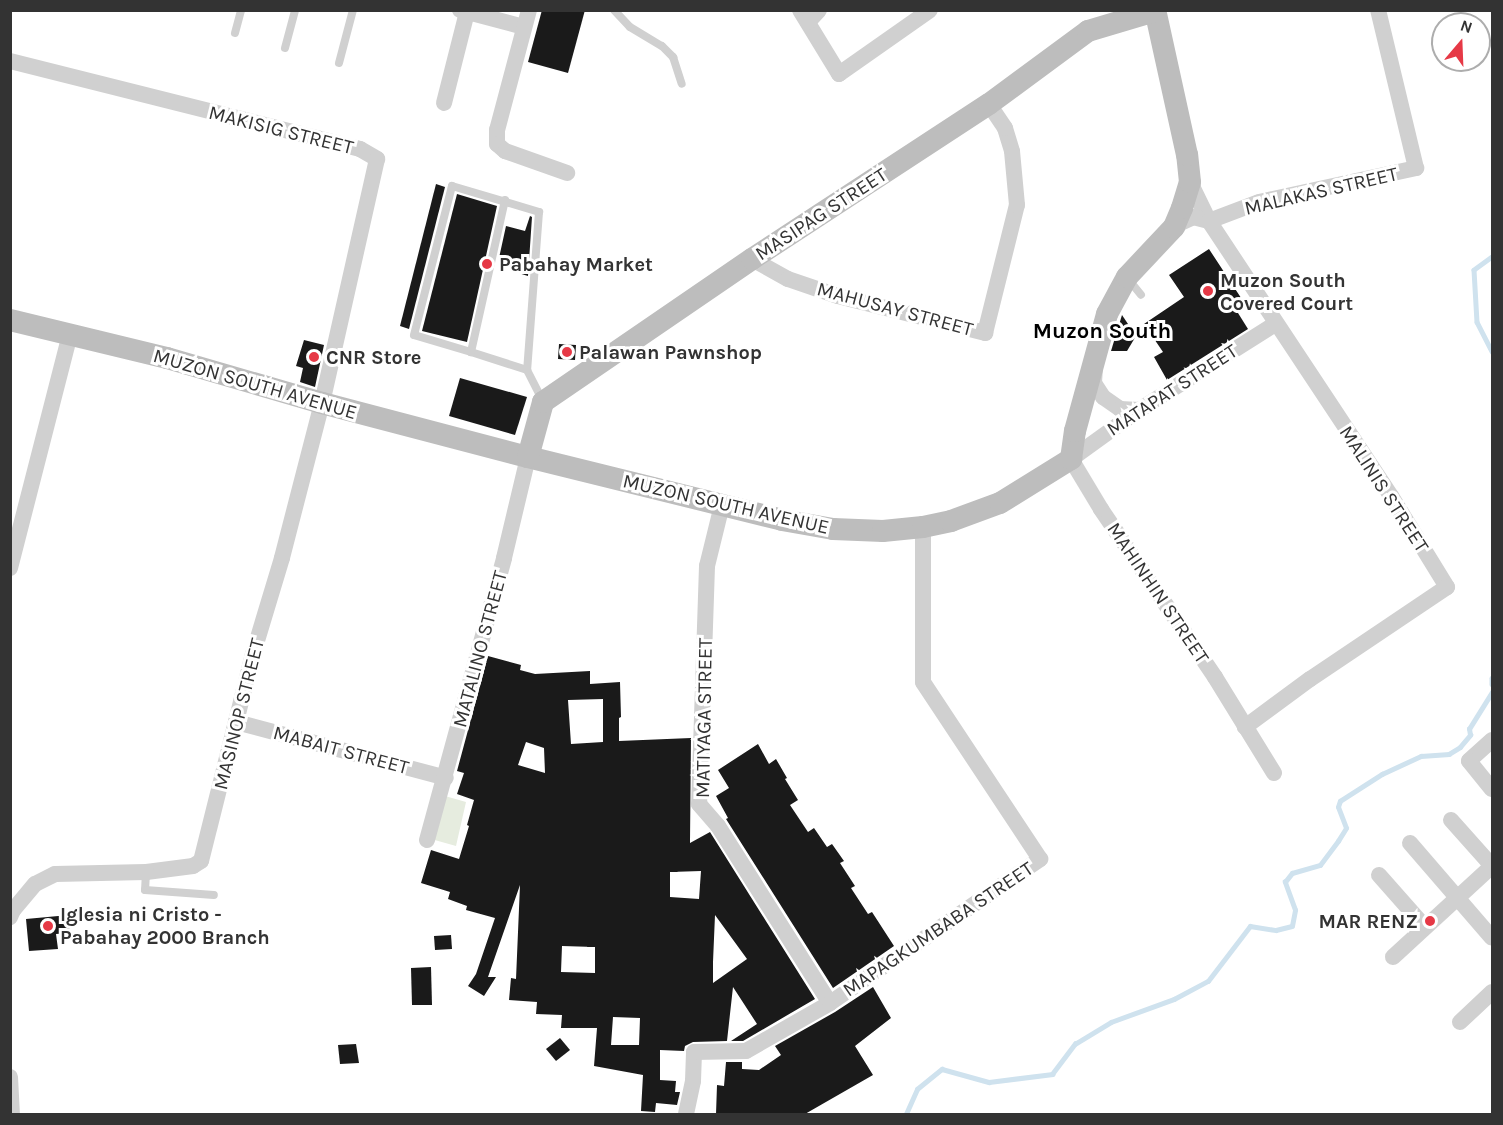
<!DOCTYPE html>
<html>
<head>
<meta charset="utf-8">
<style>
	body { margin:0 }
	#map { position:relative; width:1503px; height:1125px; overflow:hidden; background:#fff; font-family:Karla,sans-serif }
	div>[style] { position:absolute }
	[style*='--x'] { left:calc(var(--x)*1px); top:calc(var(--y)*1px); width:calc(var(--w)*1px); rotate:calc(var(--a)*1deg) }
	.green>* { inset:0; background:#e6ecdf }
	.stream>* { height:4.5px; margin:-2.25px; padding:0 2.25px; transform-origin:2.25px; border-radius:2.25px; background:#cfe2ee }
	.building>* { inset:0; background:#1a1a1a }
	.lane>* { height:8px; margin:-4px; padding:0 4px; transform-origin:4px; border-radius:4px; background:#d0d0d0 }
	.street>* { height:16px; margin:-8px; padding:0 8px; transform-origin:8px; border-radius:8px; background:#d0d0d0 }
	.secondary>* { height:22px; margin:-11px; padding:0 11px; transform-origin:11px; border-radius:11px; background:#bdbdbd }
	.dots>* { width:16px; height:16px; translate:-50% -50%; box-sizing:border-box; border:3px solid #fff; border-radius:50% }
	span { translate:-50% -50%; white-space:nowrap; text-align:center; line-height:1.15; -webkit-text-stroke:6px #fff; paint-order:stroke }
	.street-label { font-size:20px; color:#333 }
	.poi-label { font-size:20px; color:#333; font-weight:700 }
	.left { translate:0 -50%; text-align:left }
	.right { translate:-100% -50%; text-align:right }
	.quarter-label { font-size:22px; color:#000; font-weight:700 }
	.frame { position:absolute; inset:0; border:12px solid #333; pointer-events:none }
	.north { position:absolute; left:1431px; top:12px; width:60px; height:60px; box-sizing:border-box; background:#fff; border:2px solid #adadad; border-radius:50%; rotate:19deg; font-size:16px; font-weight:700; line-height:24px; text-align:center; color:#333 }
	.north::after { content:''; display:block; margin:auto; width:21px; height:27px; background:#e63946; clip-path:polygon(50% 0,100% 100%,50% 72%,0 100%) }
</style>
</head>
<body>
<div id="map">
	<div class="green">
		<div style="clip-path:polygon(438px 794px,466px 802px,456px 846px,424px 837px)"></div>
	</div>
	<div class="stream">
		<div style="--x:1492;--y:257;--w:22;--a:144"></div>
		<div style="--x:1474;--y:270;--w:52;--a:86.7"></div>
		<div style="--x:1477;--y:322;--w:33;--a:63"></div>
		<div style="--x:1492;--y:678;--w:6;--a:90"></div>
		<div style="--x:906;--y:1114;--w:27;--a:-66"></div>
		<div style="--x:917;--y:1089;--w:32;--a:-39"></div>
		<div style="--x:942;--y:1069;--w:49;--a:15.5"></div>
		<div style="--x:989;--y:1082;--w:64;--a:-7.2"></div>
		<div style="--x:1052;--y:1074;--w:38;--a:-53"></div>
		<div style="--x:1075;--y:1044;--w:42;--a:-31.4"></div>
		<div style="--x:1111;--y:1022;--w:67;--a:-20.1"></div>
		<div style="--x:1174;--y:999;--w:38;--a:-28"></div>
		<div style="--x:1208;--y:981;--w:69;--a:-52.6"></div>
		<div style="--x:1250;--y:926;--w:26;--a:9"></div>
		<div style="--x:1276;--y:930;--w:16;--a:-14"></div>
		<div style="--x:1292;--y:926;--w:16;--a:-79"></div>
		<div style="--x:1295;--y:910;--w:30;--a:-110"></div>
		<div style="--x:1285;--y:882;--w:11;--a:-52"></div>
		<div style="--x:1292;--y:873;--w:29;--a:-16"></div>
		<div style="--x:1320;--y:865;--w:30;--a:-53"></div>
		<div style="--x:1338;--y:841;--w:15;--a:-58"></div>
		<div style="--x:1346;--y:828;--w:22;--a:-111"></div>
		<div style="--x:1338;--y:807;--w:6;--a:-72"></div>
		<div style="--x:1340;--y:801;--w:50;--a:-32.7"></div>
		<div style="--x:1382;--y:774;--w:43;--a:-24.8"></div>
		<div style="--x:1421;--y:756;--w:28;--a:-4"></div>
		<div style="--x:1449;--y:754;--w:13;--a:-32"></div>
		<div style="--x:1460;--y:747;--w:16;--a:-50"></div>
		<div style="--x:1470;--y:735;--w:6;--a:-99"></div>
		<div style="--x:1469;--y:729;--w:44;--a:-58.1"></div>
	</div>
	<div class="building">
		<div style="clip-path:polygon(542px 10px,585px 10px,568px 73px,528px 62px)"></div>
		<div style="clip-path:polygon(436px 184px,445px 187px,409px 329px,400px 326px)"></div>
		<div style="clip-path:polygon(457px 194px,497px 206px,467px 342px,422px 331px)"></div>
		<div style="clip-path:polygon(530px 216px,532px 217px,528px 276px,515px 272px,518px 263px,499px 258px,506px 226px,525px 231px)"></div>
		<div style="clip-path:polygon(1209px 249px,1247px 307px,1238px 313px,1248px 329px,1167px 380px,1154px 357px,1163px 352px,1144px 324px,1184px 297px,1169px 275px)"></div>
		<div style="clip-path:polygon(1122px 315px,1136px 336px,1127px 351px,1111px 351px)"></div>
		<div style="clip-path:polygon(304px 340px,324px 345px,315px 387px,300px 382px,303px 368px,296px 366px)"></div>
		<div style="clip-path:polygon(559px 344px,576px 345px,575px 360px,558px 359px)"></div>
		<div style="clip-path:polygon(460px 378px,527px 397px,515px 435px,449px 416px)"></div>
		<div style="clip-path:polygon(evenodd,488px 656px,521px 665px,520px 670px,535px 674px,590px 671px,590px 684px,620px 682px,621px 717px,619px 718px,619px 741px,691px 738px,690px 843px,710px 832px,815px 999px,743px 1041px,731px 1041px,757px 1024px,733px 987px,727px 1041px,693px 1042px,685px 1046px,684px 1051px,660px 1050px,660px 1080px,676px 1081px,675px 1092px,680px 1092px,677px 1105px,656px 1103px,655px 1112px,641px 1111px,643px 1075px,594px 1066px,597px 1028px,561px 1028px,562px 1015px,536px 1014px,537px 1002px,509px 1000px,511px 978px,516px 979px,520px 885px,488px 977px,496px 977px,484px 996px,468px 986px,476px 974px,495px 918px,466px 910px,467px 906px,448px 899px,450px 892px,421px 883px,431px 850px,459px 859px,469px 826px,467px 825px,474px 800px,457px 794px,464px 773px,457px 771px,488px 656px,603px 699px,603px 742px,571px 744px,568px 700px,603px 699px,488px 656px,526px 742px,544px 748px,545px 773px,518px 765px,526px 742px,488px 656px,701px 871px,699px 899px,670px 897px,670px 872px,701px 871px,488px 656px,715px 915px,747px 959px,713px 983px,713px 962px,715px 915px,488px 656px,562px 946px,595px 947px,595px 973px,561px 972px,562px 946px,488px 656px,613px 1017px,640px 1018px,639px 1045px,611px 1045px,613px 1017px)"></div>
		<div style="clip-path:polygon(758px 744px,769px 764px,776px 759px,787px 778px,785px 779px,798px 800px,790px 805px,808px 832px,814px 828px,827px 847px,832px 844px,844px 861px,840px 863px,855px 886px,851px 888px,868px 914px,872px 912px,894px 946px,833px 988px,726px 819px,728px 818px,716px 796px,729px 788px,718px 770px)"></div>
		<div style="clip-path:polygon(69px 915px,70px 933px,56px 934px,58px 949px,29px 951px,26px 919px)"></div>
		<div style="clip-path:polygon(451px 935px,452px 949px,435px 950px,434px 936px)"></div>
		<div style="clip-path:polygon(431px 967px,432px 1005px,412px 1005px,411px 968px)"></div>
		<div style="clip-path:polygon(873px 987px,891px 1018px,855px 1046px,873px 1075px,805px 1114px,716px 1114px,717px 1085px,724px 1086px,726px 1062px,742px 1062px,742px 1069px,759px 1070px,781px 1055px,775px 1046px,835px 1012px)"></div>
		<div style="clip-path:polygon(560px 1038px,570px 1050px,556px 1061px,546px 1049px)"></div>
		<div style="clip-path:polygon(356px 1044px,359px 1063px,340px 1064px,338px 1045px)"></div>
	</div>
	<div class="lane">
		<div style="--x:614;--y:10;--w:23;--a:47"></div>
		<div style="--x:630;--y:27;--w:37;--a:31"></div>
		<div style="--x:662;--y:46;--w:16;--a:45"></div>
		<div style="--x:673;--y:57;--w:28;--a:72"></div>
		<div style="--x:235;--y:33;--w:24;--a:-75"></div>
		<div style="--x:285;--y:48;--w:39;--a:-75"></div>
		<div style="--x:339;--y:63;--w:55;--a:-75.2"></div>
		<div style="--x:505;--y:200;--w:156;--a:102.6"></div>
		<div style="--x:471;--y:352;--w:59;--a:17.8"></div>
		<div style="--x:527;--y:370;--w:35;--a:63"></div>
		<div style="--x:1129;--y:280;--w:19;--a:51"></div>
		<div style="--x:471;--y:352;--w:59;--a:-163.4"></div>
		<div style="--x:414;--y:335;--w:154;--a:-75.7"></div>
		<div style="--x:452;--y:186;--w:91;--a:16.6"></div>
		<div style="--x:539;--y:212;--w:158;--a:94.3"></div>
		<div style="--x:146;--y:872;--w:18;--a:93"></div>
		<div style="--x:145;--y:890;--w:69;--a:4.1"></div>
	</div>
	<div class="street">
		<div style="--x:460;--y:10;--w:66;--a:14.9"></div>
		<div style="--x:529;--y:10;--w:124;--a:104.9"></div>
		<div style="--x:497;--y:130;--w:14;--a:90"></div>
		<div style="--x:497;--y:144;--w:11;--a:41"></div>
		<div style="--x:505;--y:151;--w:66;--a:19.5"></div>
		<div style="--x:800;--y:10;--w:75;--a:58.6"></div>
		<div style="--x:839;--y:74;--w:111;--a:-35.1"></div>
		<div style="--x:808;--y:22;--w:16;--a:-47"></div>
		<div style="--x:10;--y:61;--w:361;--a:14.1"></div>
		<div style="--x:360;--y:149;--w:20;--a:30"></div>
		<div style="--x:377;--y:159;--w:250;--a:102.7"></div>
		<div style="--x:322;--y:403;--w:160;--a:104.5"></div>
		<div style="--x:282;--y:558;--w:100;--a:106.8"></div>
		<div style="--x:253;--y:654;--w:213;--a:104.1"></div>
		<div style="--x:201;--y:861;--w:9;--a:148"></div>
		<div style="--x:193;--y:866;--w:47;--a:172.7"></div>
		<div style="--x:146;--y:872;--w:91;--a:178.7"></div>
		<div style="--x:55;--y:874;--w:22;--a:153"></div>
		<div style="--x:35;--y:884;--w:34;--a:130"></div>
		<div style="--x:13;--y:910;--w:8;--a:113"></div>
		<div style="--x:444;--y:103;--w:94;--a:-75.8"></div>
		<div style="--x:1190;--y:182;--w:43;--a:64"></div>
		<div style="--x:1209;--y:221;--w:330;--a:56.5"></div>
		<div style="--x:1391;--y:496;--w:107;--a:58.4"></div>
		<div style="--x:1447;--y:587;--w:165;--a:146.1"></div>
		<div style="--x:1310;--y:679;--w:81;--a:143.6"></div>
		<div style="--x:1174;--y:226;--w:21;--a:-25"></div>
		<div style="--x:1193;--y:217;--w:16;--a:14"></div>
		<div style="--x:1209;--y:221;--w:53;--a:-20.8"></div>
		<div style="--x:1259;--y:202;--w:161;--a:-12.2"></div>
		<div style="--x:1416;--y:168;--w:163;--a:-103.5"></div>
		<div style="--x:752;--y:259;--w:41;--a:29.1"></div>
		<div style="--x:788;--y:279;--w:53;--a:18.8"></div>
		<div style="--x:838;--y:296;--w:152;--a:14.1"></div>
		<div style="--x:985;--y:333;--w:132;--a:-76"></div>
		<div style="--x:1017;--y:205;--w:54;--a:-95.3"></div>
		<div style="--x:1012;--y:151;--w:24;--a:-107"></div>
		<div style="--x:1005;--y:128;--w:29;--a:-124"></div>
		<div style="--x:1095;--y:368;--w:15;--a:94"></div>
		<div style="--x:1094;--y:383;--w:17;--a:57"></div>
		<div style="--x:1103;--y:397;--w:21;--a:35"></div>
		<div style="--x:1120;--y:409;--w:19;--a:3"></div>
		<div style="--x:722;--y:505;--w:63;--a:103.8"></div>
		<div style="--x:707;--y:566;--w:238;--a:91.9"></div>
		<div style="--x:699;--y:804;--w:29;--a:49"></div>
		<div style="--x:718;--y:826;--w:209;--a:57.7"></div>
		<div style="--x:10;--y:568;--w:242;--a:-75.6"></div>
		<div style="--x:236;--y:722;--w:217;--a:14.9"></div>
		<div style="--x:1492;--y:740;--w:31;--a:138"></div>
		<div style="--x:1469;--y:761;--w:36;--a:51"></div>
		<div style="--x:1274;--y:773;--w:113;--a:-121.6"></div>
		<div style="--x:1215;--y:677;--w:203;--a:-124.2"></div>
		<div style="--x:1101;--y:509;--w:58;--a:-121"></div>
		<div style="--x:1071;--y:459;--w:84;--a:-35.8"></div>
		<div style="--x:1139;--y:410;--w:161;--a:-32.3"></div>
		<div style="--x:1451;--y:820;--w:62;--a:48.3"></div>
		<div style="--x:427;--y:840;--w:292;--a:-74.7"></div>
		<div style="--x:504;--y:558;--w:104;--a:-76.6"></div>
		<div style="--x:1410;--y:843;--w:125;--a:49.2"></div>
		<div style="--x:1379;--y:875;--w:69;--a:48.5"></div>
		<div style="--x:1393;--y:957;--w:134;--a:-42.6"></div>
		<div style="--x:1460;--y:1022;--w:44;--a:-43.2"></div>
		<div style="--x:10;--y:1077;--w:37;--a:87"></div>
		<div style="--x:686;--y:1114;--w:34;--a:-78"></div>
		<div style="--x:693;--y:1081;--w:29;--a:-88"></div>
		<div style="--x:694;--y:1052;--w:52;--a:-1.1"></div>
		<div style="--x:746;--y:1051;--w:97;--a:-29.7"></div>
		<div style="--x:830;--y:1003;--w:255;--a:-34.4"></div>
		<div style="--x:1040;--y:859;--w:212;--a:-123.5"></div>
		<div style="--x:923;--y:682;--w:155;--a:-90"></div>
	</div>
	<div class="secondary">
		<div style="--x:10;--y:320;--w:162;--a:13.6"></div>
		<div style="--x:167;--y:358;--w:161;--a:16.2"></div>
		<div style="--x:322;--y:403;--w:213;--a:14.7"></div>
		<div style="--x:528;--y:457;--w:262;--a:13.9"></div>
		<div style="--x:782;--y:520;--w:52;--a:10"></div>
		<div style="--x:833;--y:529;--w:50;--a:2.3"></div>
		<div style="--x:883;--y:531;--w:40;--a:-5.7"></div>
		<div style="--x:923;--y:527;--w:29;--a:-12"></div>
		<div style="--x:951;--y:521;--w:52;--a:-20.2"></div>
		<div style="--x:1000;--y:503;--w:84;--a:-31.8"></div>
		<div style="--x:1071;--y:459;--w:28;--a:-82"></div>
		<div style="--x:1075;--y:431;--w:121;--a:-74.7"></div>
		<div style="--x:1107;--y:314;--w:42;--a:-61.6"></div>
		<div style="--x:1127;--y:277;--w:69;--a:-46.8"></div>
		<div style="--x:1174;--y:227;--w:21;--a:-67"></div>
		<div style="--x:1182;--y:208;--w:27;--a:-73"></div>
		<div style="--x:1190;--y:182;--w:27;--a:-96"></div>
		<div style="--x:1187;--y:155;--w:148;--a:-102.4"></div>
		<div style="--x:528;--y:457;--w:57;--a:-74.7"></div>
		<div style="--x:543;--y:402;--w:253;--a:-34.4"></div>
		<div style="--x:752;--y:259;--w:283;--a:-33.2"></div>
		<div style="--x:989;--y:104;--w:123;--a:-36.4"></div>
		<div style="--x:1088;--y:31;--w:70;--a:-16.6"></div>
	</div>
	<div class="dots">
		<div style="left:487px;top:264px;background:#e63946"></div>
		<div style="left:1208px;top:291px;background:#e63946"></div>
		<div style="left:567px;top:352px;background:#e63946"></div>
		<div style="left:314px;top:357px;background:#e63946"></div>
		<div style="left:1430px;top:921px;background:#e63946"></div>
		<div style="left:48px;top:926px;background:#e63946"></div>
	</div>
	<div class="street-label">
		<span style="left:281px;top:130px;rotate:14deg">MAKISIG STREET</span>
		<span style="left:1321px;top:191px;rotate:-13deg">MALAKAS STREET</span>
		<span style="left:821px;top:214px;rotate:-33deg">MASIPAG STREET</span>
		<span style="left:895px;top:309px;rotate:15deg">MAHUSAY STREET</span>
		<span style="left:255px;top:384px;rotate:16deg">MUZON SOUTH AVENUE</span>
		<span style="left:1172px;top:390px;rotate:-33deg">MATAPAT STREET</span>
		<span style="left:1384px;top:489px;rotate:57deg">MALINIS STREET</span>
		<span style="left:726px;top:504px;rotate:13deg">MUZON SOUTH AVENUE</span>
		<span style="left:1158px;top:593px;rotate:56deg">MAHINHIN STREET</span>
		<span style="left:480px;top:649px;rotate:-75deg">MATALINO STREET</span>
		<span style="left:239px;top:714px;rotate:-76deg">MASINOP STREET</span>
		<span style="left:704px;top:718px;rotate:-89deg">MATIYAGA STREET</span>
		<span style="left:341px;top:750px;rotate:15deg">MABAIT STREET</span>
		<span style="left:938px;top:929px;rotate:-34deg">MAPAGKUMBABA STREET</span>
	</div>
	<div class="poi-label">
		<span class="left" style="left:499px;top:264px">Pabahay Market</span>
		<span class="left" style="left:1220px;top:292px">Muzon South<br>Covered Court</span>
		<span class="left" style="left:579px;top:352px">Palawan Pawnshop</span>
		<span class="left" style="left:326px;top:357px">CNR Store</span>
		<span class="left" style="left:60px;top:926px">Iglesia ni Cristo -<br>Pabahay 2000 Branch</span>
		<span class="right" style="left:1418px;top:921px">MAR RENZ</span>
	</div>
	<div class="quarter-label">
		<span style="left:1102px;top:332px">Muzon South</span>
	</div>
	<div class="frame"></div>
	<div class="north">N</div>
</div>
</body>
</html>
